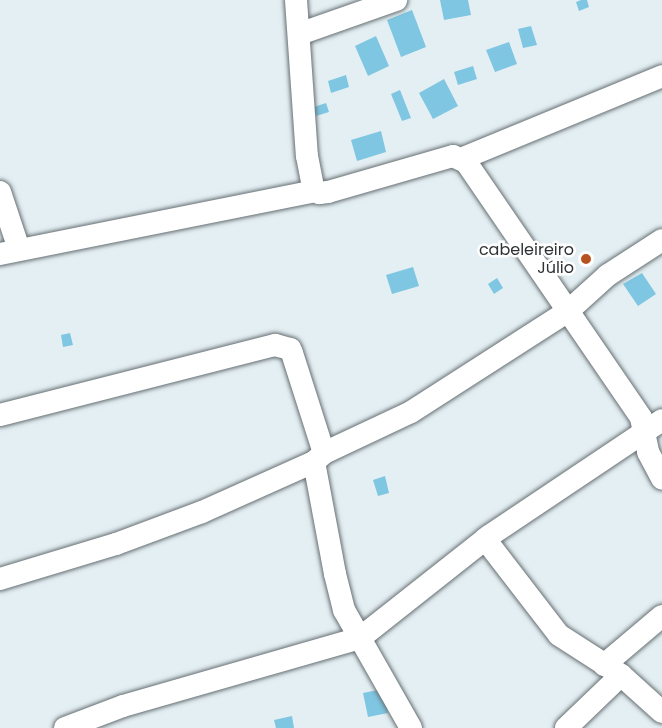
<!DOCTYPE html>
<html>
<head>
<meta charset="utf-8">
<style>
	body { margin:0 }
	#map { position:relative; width:662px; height:728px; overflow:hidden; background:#e4eff3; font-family:Poppins,sans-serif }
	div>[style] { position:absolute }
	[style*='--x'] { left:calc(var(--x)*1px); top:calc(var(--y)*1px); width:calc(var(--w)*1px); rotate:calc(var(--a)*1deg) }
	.building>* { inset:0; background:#7ec6e1 }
	.roads { filter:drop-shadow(0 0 2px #666f73) drop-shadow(0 0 2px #666f73) }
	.minor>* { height:22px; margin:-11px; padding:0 11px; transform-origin:11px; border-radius:11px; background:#fff }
	.dots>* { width:16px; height:16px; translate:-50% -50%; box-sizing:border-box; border:3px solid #fff; border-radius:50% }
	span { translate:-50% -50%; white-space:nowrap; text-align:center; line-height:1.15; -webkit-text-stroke:5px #fff; paint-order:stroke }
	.poi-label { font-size:16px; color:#2f3334 }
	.right { translate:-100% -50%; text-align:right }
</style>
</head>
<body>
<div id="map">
	<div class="building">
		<div style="clip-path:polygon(440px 0,468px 0,471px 15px,444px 20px)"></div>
		<div style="clip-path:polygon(581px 0,587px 0,589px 7px,579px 11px,576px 2px)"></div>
		<div style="clip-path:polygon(412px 10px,426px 47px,401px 57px,387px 20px)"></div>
		<div style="clip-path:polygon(531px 26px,537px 45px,523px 48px,518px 29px)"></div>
		<div style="clip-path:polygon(376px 36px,389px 66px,368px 76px,355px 46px)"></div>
		<div style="clip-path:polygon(509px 42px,517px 64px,495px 72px,486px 50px)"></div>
		<div style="clip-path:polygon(473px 66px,477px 79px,458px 85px,454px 72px)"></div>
		<div style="clip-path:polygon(346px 75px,349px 87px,331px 93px,328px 81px)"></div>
		<div style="clip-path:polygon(444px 79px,458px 106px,433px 119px,419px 93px)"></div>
		<div style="clip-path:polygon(400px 90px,411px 118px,402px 121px,391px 94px)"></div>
		<div style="clip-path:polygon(326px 103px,329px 112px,316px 116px,314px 107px)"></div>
		<div style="clip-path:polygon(381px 131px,386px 152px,357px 161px,351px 140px)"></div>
		<div style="clip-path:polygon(413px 267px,419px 286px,392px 294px,386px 275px)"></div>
		<div style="clip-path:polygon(642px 273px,656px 294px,638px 306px,623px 284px)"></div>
		<div style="clip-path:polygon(497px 278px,503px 288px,494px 294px,488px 284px)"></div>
		<div style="clip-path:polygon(70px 333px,73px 345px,63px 347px,61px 335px)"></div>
		<div style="clip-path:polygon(385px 476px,389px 493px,378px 496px,373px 480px)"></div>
		<div style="clip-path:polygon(383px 689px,388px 713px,368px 717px,363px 693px)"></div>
		<div style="clip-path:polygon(292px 716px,294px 728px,276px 728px,274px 720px)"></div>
	</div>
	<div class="roads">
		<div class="minor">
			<div style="--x:296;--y:0;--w:156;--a:86"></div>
			<div style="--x:307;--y:156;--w:33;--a:79"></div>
			<div style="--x:313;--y:188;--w:8;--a:40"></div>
			<div style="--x:319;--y:193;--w:9;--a:-6"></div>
			<div style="--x:328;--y:192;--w:130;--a:-16.1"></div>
			<div style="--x:453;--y:156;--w:14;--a:25"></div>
			<div style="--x:466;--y:162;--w:310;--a:55.6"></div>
			<div style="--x:641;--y:418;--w:35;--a:78"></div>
			<div style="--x:648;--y:452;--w:30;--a:62"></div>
			<div style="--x:299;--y:34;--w:103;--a:-19.3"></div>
			<div style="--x:461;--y:159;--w:217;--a:-22.4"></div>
			<div style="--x:0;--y:192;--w:60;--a:71.6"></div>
			<div style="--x:0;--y:254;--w:321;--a:-11.3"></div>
			<div style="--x:0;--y:415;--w:284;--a:-14.3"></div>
			<div style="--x:275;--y:345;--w:16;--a:15"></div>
			<div style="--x:290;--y:349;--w:4;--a:63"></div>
			<div style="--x:292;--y:353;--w:105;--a:72.3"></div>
			<div style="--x:485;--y:539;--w:121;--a:52.4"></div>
			<div style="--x:559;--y:635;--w:74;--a:32.8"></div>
			<div style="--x:621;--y:675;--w:55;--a:42.1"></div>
			<div style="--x:0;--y:579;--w:121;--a:-16.8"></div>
			<div style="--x:116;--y:544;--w:92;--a:-20.4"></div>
			<div style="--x:202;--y:512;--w:123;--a:-24.1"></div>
			<div style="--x:604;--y:665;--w:76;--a:-40.2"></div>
			<div style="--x:65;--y:728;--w:62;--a:-20.8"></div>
			<div style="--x:123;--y:706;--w:247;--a:-16"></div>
			<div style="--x:360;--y:638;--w:164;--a:-38.3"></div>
			<div style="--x:489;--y:536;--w:208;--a:-33.8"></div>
			<div style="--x:411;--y:728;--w:136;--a:-119.6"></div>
			<div style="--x:344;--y:610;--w:37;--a:-104"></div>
			<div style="--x:335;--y:574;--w:114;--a:-100.6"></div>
			<div style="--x:314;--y:462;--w:13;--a:-42"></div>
			<div style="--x:324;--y:453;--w:96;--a:-25.2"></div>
			<div style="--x:411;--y:412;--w:185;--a:-32.7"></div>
			<div style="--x:567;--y:312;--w:55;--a:-42.1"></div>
			<div style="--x:608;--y:275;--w:64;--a:-32.9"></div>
			<div style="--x:566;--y:728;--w:76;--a:-43.9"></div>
		</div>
	</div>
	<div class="dots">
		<div style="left:586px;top:259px;background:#b75320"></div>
	</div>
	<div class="poi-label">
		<span class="right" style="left:574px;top:259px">cabeleireiro<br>Júlio</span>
	</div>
</div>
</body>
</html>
